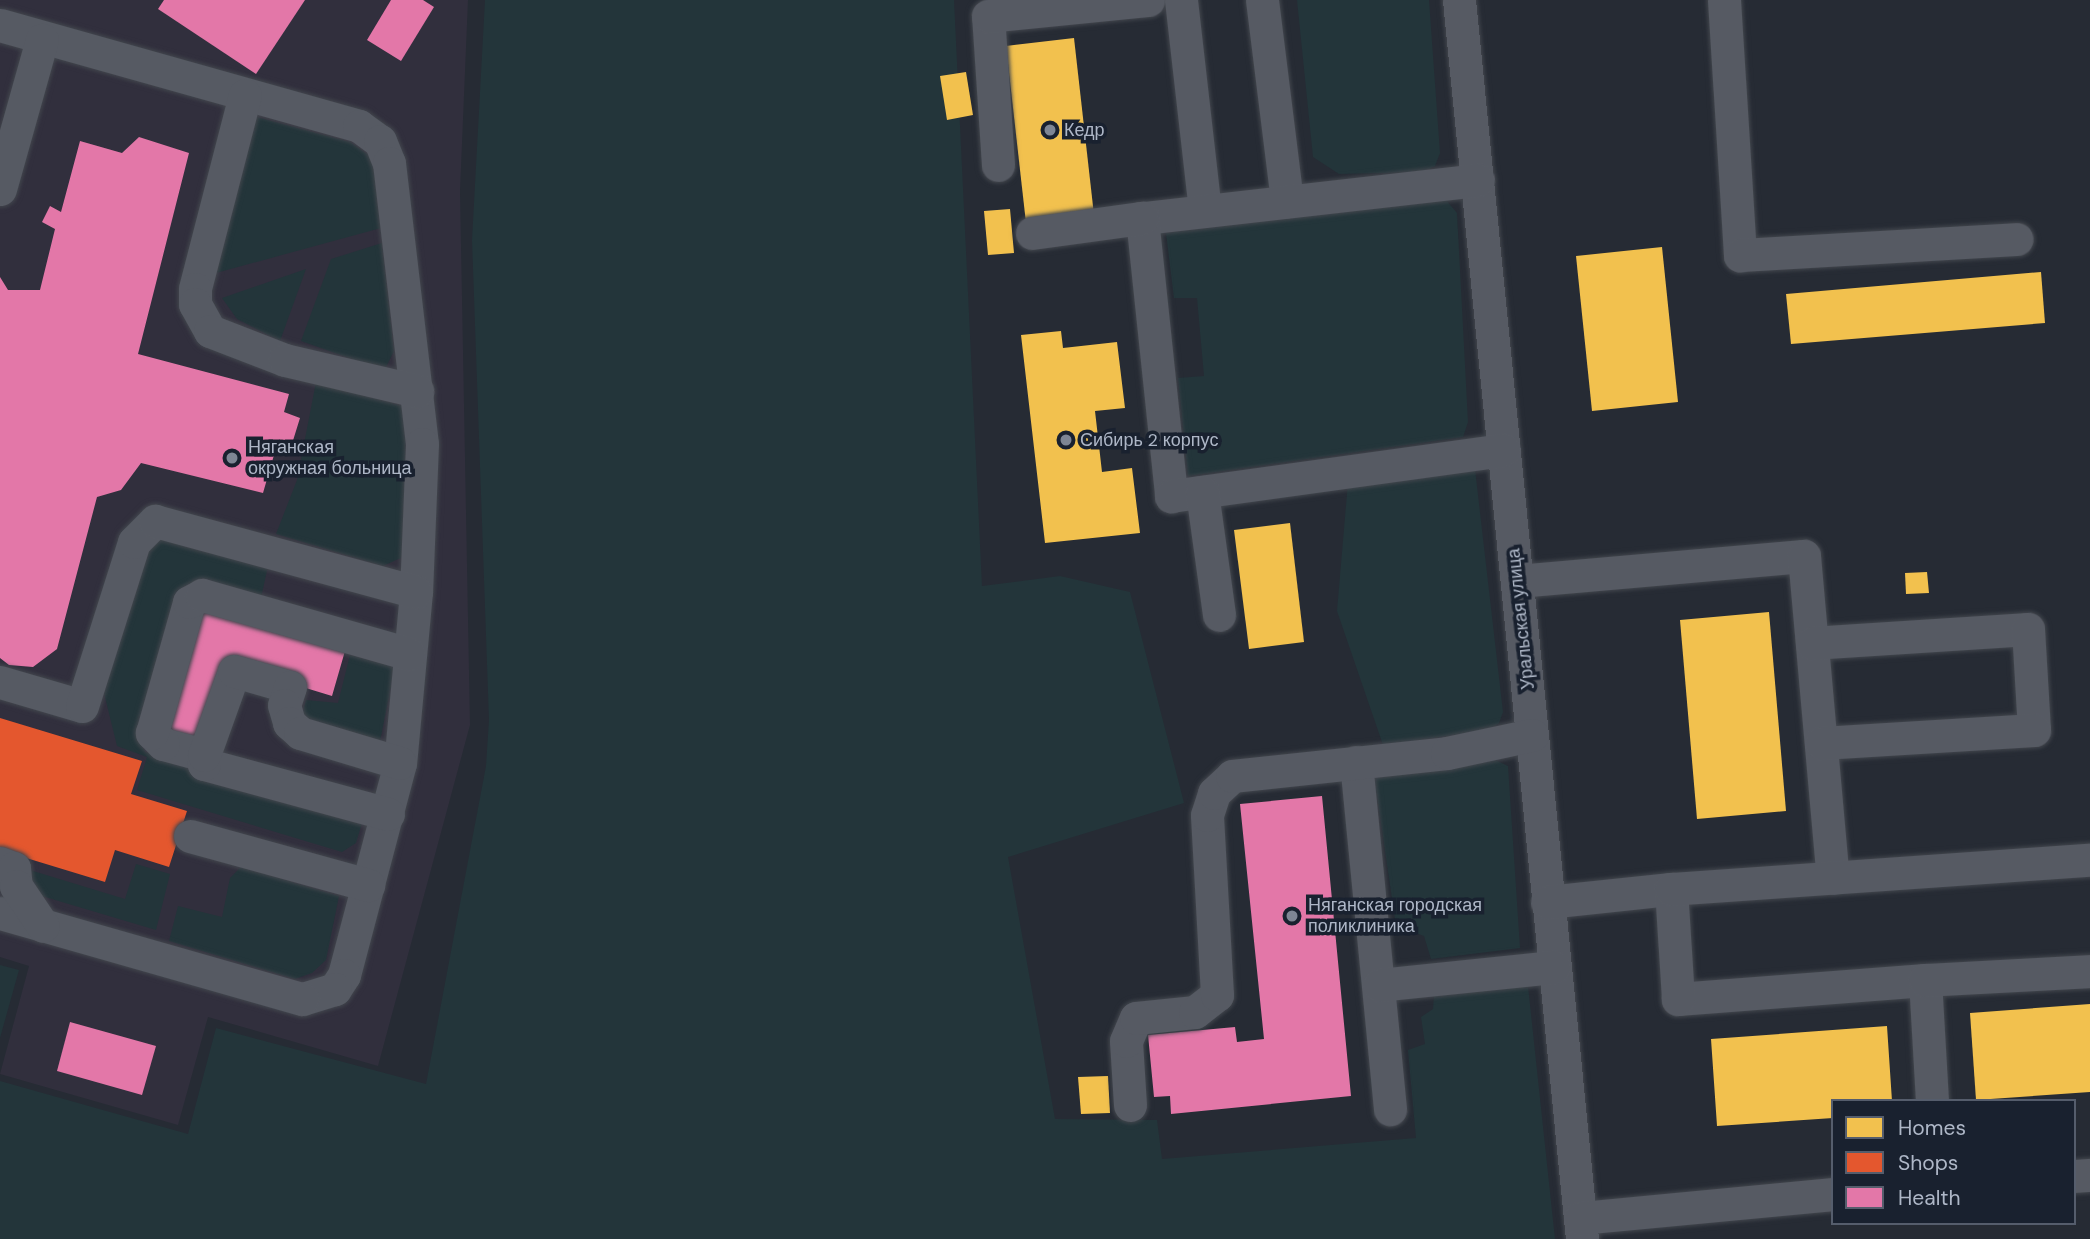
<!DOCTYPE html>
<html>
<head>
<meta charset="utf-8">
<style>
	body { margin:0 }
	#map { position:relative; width:2090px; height:1239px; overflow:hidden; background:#262b34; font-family:"DM Sans",sans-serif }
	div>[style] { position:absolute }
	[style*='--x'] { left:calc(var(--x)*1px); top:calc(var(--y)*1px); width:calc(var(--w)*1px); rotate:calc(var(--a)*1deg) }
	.medical>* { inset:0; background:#312f3d }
	.green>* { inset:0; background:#23353a }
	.homes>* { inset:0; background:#f2c14e }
	.shops>* { inset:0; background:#e4572e }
	.health>* { inset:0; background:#e377a8 }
	.roads { filter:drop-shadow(0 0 2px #42464d) drop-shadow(0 0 2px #42464d) }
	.minor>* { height:33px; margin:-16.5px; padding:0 16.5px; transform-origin:16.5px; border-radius:16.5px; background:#565a63 }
	.dots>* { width:19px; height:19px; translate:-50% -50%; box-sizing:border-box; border:4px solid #19212f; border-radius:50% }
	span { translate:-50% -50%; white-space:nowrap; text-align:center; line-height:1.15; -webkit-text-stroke:7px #19212f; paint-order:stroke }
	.poi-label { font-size:18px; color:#aeb7c7 }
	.left { translate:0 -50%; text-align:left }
	.street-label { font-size:18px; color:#aeb7c7 }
	.legend { position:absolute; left:1831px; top:1099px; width:245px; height:126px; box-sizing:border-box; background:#19212f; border:2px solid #555d6c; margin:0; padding:9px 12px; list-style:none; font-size:21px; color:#aeb7c7 }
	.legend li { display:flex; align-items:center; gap:14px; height:35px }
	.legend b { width:35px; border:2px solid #555d6c }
</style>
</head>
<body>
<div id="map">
	<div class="medical">
		<div style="clip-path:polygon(0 0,468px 0,460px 191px,470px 725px,378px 1066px,208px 1017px,178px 1125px,0 1074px,29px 966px,0 957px)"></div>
	</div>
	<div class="green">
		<div style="clip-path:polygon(485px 0,954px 0,982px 586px,1060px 576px,1130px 592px,1184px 803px,1008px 857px,1055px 1119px,1157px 1120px,1162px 1159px,1416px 1138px,1408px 1050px,1425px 1044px,1421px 1017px,1433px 1009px,1434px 996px,1528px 986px,1555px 1239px,0 1239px,0 1081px,188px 1134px,216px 1028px,426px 1084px,486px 766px,489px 720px,472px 240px)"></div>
		<div style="clip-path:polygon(1297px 0,1429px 0,1440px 153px,1435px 166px,1424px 172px,1339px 174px,1313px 157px)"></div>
		<div style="clip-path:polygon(253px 116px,350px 142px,370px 156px,379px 170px,381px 228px,216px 273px)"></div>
		<div style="clip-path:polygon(1446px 200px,1457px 213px,1468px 422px,1463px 437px,1188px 476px,1178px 378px,1204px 376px,1197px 298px,1174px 298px,1166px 233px)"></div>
		<div style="clip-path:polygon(382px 243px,394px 351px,386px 367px,366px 364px,301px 341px,331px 259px)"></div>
		<div style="clip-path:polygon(306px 269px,280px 341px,237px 319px,222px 298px)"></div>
		<div style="clip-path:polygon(316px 382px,406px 407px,405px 556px,383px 566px,276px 534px,297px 480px)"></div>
		<div style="clip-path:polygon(1475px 469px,1503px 712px,1499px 723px,1491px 730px,1383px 745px,1337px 611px,1348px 482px)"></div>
		<div style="clip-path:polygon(168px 535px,268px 566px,261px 598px,137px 732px,145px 752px,365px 813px,356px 843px,342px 852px,137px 790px,147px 757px,117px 746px,104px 693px,147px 544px)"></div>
		<div style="clip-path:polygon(350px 655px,395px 667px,378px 751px,298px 729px,306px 700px,338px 703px)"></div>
		<div style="clip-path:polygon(1493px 759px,1508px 766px,1520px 948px,1431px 959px,1424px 936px,1396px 926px,1374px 775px)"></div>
		<div style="clip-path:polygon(136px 864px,170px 874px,156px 930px,25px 891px,20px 867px,125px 899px)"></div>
		<div style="clip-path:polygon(241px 867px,339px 896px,326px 960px,312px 973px,295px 979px,169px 941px,178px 906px,222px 917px,230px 878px)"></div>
		<div style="clip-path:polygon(0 965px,19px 970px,0 1038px)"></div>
	</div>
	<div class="homes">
		<div style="clip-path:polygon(1074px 38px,1094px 215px,1026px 223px,1006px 46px)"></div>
		<div style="clip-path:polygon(966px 72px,973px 115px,947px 120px,940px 76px)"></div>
		<div style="clip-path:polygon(1010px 209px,1014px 253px,988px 255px,984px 211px)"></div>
		<div style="clip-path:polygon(1662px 247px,1678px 402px,1592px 411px,1576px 256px)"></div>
		<div style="clip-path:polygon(2041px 272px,2045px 323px,1791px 344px,1786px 294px)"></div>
		<div style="clip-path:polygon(1061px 331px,1063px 348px,1117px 342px,1125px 408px,1095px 411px,1102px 472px,1132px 468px,1140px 533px,1045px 543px,1021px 335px)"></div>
		<div style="clip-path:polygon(1290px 523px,1304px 642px,1249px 649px,1234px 530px)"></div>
		<div style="clip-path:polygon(1927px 572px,1929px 593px,1906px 594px,1905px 573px)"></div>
		<div style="clip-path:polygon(1769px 612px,1786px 811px,1697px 819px,1680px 620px)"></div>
		<div style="clip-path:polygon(2090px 1004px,2090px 1092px,1976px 1100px,1970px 1013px)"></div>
		<div style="clip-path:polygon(1887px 1026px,1892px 1101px,1833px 1101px,1833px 1118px,1717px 1126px,1711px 1039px)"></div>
		<div style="clip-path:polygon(1108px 1076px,1110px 1113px,1081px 1114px,1078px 1077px)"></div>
	</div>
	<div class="shops">
		<div style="clip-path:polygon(0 718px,142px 761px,131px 794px,187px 811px,169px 867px,115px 850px,105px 882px,0 850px)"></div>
	</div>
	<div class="health">
		<div style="clip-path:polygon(164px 0,305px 0,256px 74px,158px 9px)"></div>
		<div style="clip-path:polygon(391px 0,423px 0,434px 7px,401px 61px,367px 40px)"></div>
		<div style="clip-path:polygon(139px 137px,189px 153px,138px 354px,289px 394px,284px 412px,300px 418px,291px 447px,274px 455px,263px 493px,141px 463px,121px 490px,97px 497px,57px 649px,33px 667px,9px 665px,0 658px,0 277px,8px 290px,40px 290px,55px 229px,42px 222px,50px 206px,61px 212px,80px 141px,122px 153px)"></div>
		<div style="clip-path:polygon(201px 608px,345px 651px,332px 696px,227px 664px,204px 741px,164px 729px)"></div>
		<div style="clip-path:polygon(1322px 796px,1351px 1096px,1171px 1114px,1170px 1096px,1154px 1097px,1148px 1035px,1235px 1027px,1237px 1042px,1264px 1039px,1240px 804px)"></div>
		<div style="clip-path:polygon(70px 1022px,156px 1046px,142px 1095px,57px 1071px)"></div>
	</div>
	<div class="roads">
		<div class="minor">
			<div style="--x:1181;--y:0;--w:212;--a:83.5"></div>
			<div style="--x:1262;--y:0;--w:203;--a:82.9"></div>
			<div style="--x:1459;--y:0;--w:1245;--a:84.33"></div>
			<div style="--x:1724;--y:0;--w:256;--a:86.4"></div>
			<div style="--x:1740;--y:255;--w:277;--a:-3.3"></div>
			<div style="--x:0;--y:25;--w:373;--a:15.7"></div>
			<div style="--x:359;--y:126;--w:26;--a:36"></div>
			<div style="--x:380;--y:141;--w:24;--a:68"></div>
			<div style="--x:389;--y:163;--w:283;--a:83.3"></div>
			<div style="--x:422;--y:444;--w:148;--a:92.3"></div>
			<div style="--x:416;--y:592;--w:172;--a:95.3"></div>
			<div style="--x:400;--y:763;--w:219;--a:104.8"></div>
			<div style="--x:344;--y:975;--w:17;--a:123"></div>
			<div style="--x:335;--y:989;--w:34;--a:163"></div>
			<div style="--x:302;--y:999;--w:314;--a:-164.1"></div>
			<div style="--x:245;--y:95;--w:200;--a:104.5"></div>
			<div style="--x:195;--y:289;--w:15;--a:90"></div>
			<div style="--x:195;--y:304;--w:31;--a:61"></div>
			<div style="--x:210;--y:331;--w:80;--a:21.1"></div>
			<div style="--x:285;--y:360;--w:136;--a:13.2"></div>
			<div style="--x:998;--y:165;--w:149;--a:-93.8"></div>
			<div style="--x:988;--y:16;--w:161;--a:-5.7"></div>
			<div style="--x:1478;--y:180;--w:338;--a:173.5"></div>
			<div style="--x:1142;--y:218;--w:280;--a:84"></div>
			<div style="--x:1171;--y:496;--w:336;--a:-7.9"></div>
			<div style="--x:0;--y:189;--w:155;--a:-74.3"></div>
			<div style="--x:1032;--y:233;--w:111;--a:-7.8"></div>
			<div style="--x:1202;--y:492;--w:124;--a:82.1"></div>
			<div style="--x:1517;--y:581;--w:288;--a:-5"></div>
			<div style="--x:1804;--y:556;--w:323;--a:84.9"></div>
			<div style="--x:1812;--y:643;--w:216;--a:-3.7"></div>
			<div style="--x:2028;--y:629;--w:101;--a:86.6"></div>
			<div style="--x:2034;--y:730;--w:213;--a:176.5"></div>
			<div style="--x:0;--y:682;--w:85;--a:16.3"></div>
			<div style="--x:82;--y:706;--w:172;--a:-72.4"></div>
			<div style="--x:134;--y:542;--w:30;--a:-45"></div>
			<div style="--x:155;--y:521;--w:270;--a:15.2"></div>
			<div style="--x:204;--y:755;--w:42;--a:-165"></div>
			<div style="--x:163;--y:744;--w:16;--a:-135"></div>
			<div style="--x:152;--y:733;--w:136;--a:-74.2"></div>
			<div style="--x:189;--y:602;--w:15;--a:-28"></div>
			<div style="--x:202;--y:595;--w:215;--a:15.9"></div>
			<div style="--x:1356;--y:762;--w:349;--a:84.4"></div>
			<div style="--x:388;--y:814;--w:191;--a:-164.8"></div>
			<div style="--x:204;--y:764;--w:9;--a:-90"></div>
			<div style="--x:204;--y:755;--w:89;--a:-70.3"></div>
			<div style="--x:234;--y:671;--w:58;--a:15.9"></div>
			<div style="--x:290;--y:687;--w:19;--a:108"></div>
			<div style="--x:284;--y:705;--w:19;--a:74"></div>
			<div style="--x:289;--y:723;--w:15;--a:42"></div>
			<div style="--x:300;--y:733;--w:104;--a:16.7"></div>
			<div style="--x:190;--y:836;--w:185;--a:15.4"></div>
			<div style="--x:0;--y:863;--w:15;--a:20"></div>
			<div style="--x:14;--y:868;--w:18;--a:84"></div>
			<div style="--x:16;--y:886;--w:48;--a:56"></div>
			<div style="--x:1547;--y:902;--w:125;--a:-6"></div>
			<div style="--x:1925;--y:980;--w:248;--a:175.6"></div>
			<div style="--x:1678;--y:999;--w:110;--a:-93.6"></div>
			<div style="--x:1671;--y:889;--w:420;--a:-4"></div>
			<div style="--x:1379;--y:985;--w:176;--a:-5.9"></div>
			<div style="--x:1932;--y:1101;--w:121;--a:-93.3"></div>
			<div style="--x:1925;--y:980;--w:165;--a:-3.1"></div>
			<div style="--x:1130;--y:1105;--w:64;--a:-93.6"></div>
			<div style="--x:1126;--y:1041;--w:25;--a:-67"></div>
			<div style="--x:1136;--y:1018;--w:59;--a:-5.8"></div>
			<div style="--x:1195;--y:1012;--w:28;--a:-38"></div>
			<div style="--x:1217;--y:995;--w:180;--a:-93.2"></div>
			<div style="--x:1207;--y:815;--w:23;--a:-72"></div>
			<div style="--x:1214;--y:793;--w:25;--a:-43"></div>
			<div style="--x:1232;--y:776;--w:216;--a:-6.1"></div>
			<div style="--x:1447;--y:753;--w:87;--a:-12"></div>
			<div style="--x:2074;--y:1176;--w:16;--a:-4"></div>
			<div style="--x:1580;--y:1218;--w:254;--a:-5.4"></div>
		</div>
	</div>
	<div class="dots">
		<div style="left:1050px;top:130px;background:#7e8694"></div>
		<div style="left:1066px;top:440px;background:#7e8694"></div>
		<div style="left:232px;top:458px;background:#7e8694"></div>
		<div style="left:1292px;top:916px;background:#7e8694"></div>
	</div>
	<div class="poi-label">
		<span class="left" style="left:1064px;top:130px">Кедр</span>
		<span class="left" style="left:1080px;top:440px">Сибирь 2 корпус</span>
		<span class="left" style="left:248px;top:458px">Няганская<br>окружная больница</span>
		<span class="left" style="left:1308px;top:916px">Няганская городская<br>поликлиника</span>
	</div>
	<div class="street-label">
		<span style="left:1521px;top:619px;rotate:-96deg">Уральская улица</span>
	</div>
	<ul class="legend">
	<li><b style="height:19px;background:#f2c14e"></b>Homes</li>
	<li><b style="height:19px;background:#e4572e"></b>Shops</li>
	<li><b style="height:19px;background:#e377a8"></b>Health</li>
	</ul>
</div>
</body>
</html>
